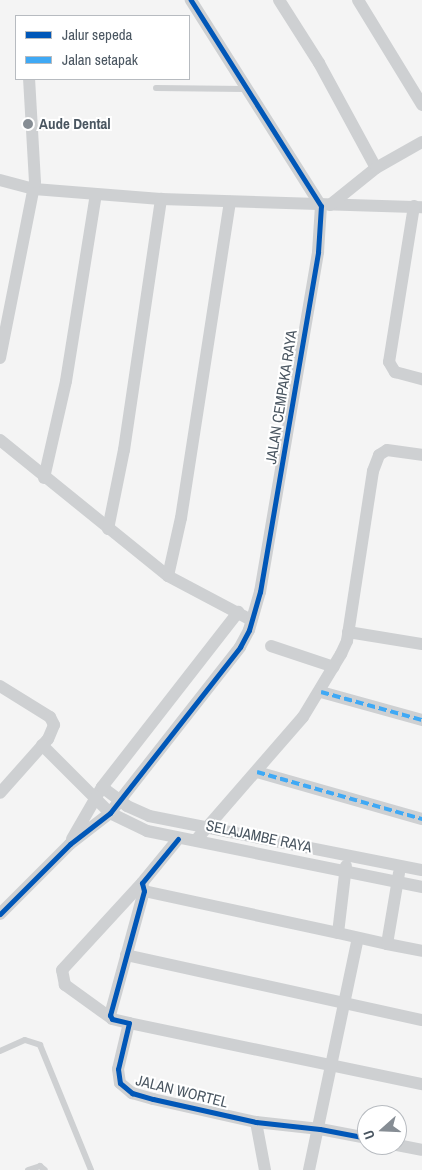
<!DOCTYPE html>
<html>
<head>
<meta charset="utf-8">
<style>
	body { margin:0 }
	#map { position:relative; width:422px; height:1170px; overflow:hidden; background:#f4f4f4; font-family:"Archivo Narrow",sans-serif }
	div>[style] { position:absolute }
	[style*='--x'] { left:calc(var(--x)*1px); top:calc(var(--y)*1px); width:calc(var(--w)*1px); rotate:calc(var(--a)*1deg) }
	.lane>* { height:6px; margin:-3px; padding:0 3px; transform-origin:3px; border-radius:3px; background:#ced0d2 }
	.street>* { height:12px; margin:-6px; padding:0 6px; transform-origin:6px; border-radius:6px; background:#ced0d2 }
	.quiet>* { height:4px; margin-top:-2px; transform-origin:0; background:repeating-linear-gradient(90deg,#3fa9f5 0 8px,transparent 0 12px) }
	.cycleway>* { height:5px; margin:-2.5px; padding:0 2.5px; transform-origin:2.5px; border-radius:2.5px; background:#0057b8 }
	.dots>* { width:14px; height:14px; translate:-50% -50%; box-sizing:border-box; border:2px solid #fff; border-radius:50% }
	span { translate:-50% -50%; white-space:nowrap; text-align:center; line-height:1.15; -webkit-text-stroke:4px #fff; paint-order:stroke }
	.poi-label { font-size:15px; color:#4a5661; font-weight:700 }
	.left { translate:0 -50%; text-align:left }
	.street-label { font-size:15px; color:#4a5661 }
	.legend { position:absolute; left:15px; top:15px; width:175px; height:65px; box-sizing:border-box; background:#fff; border:1px solid #b7bbc0; margin:0; padding:6px 9px; list-style:none; font-size:15px; color:#4a5661 }
	.legend li { display:flex; align-items:center; gap:10px; height:25px }
	.legend b { width:25px; border:1px solid #b7bbc0 }
	.north { position:absolute; left:357px; top:1105px; width:50px; height:50px; box-sizing:border-box; background:#fff; border:1px solid #b7bbc0; border-radius:50%; rotate:250deg; font-size:14px; font-weight:700; line-height:20px; text-align:center; color:#4a5661 }
	.north::after { content:''; display:block; margin:auto; width:18px; height:22px; background:#868d94; clip-path:polygon(50% 0,100% 100%,50% 72%,0 100%) }
</style>
</head>
<body>
<div id="map">
	<div class="lane">
		<div style="--x:156;--y:88;--w:89;--a:0.6"></div>
		<div style="--x:0;--y:1051;--w:27;--a:-24"></div>
		<div style="--x:25;--y:1040;--w:16;--a:18"></div>
		<div style="--x:40;--y:1045;--w:135;--a:67.8"></div>
		<div style="--x:28;--y:1170;--w:13;--a:-18"></div>
		<div style="--x:40;--y:1166;--w:6;--a:39"></div>
	</div>
	<div class="street">
		<div style="--x:279;--y:0;--w:75;--a:57.6"></div>
		<div style="--x:319;--y:63;--w:119;--a:61.5"></div>
		<div style="--x:358;--y:0;--w:123;--a:58.6"></div>
		<div style="--x:0;--y:180;--w:35;--a:15"></div>
		<div style="--x:34;--y:189;--w:127;--a:4.5"></div>
		<div style="--x:161;--y:199;--w:261;--a:1.8"></div>
		<div style="--x:330;--y:205;--w:59;--a:-38.8"></div>
		<div style="--x:376;--y:168;--w:53;--a:-29.5"></div>
		<div style="--x:414;--y:206;--w:158;--a:99.1"></div>
		<div style="--x:389;--y:362;--w:12;--a:59"></div>
		<div style="--x:395;--y:372;--w:28;--a:15"></div>
		<div style="--x:0;--y:358;--w:179;--a:-78.8"></div>
		<div style="--x:35;--y:182;--w:103;--a:-93.3"></div>
		<div style="--x:0;--y:440;--w:216;--a:39"></div>
		<div style="--x:168;--y:576;--w:94;--a:27.9"></div>
		<div style="--x:44;--y:478;--w:99;--a:-77.2"></div>
		<div style="--x:66;--y:381;--w:189;--a:-80.9"></div>
		<div style="--x:108;--y:529;--w:81;--a:-78.6"></div>
		<div style="--x:124;--y:450;--w:254;--a:-81.6"></div>
		<div style="--x:168;--y:576;--w:59;--a:-77.4"></div>
		<div style="--x:181;--y:518;--w:320;--a:-81.2"></div>
		<div style="--x:348;--y:632;--w:75;--a:9.2"></div>
		<div style="--x:271;--y:646;--w:66;--a:18.4"></div>
		<div style="--x:0;--y:686;--w:59;--a:31.8"></div>
		<div style="--x:50;--y:717;--w:9;--a:63"></div>
		<div style="--x:54;--y:725;--w:15;--a:113"></div>
		<div style="--x:48;--y:739;--w:72;--a:131.6"></div>
		<div style="--x:321;--y:692;--w:105;--a:15.5"></div>
		<div style="--x:42;--y:745;--w:96;--a:45"></div>
		<div style="--x:110;--y:813;--w:41;--a:25.9"></div>
		<div style="--x:147;--y:831;--w:281;--a:11.5"></div>
		<div style="--x:257;--y:772;--w:172;--a:15.9"></div>
		<div style="--x:102;--y:787;--w:31;--a:37"></div>
		<div style="--x:127;--y:806;--w:24;--a:24"></div>
		<div style="--x:149;--y:816;--w:278;--a:11.2"></div>
		<div style="--x:72;--y:839;--w:60;--a:-60"></div>
		<div style="--x:102;--y:787;--w:222;--a:-52.1"></div>
		<div style="--x:178;--y:839;--w:57;--a:129.3"></div>
		<div style="--x:142;--y:883;--w:8;--a:76"></div>
		<div style="--x:144;--y:891;--w:129;--a:105.3"></div>
		<div style="--x:110;--y:1015;--w:4;--a:63"></div>
		<div style="--x:112;--y:1019;--w:17;--a:13"></div>
		<div style="--x:129;--y:1023;--w:47;--a:103.4"></div>
		<div style="--x:118;--y:1069;--w:14;--a:82"></div>
		<div style="--x:120;--y:1083;--w:16;--a:40"></div>
		<div style="--x:132;--y:1093;--w:22;--a:16"></div>
		<div style="--x:153;--y:1099;--w:106;--a:12.6"></div>
		<div style="--x:256;--y:1122;--w:64;--a:6.2"></div>
		<div style="--x:320;--y:1129;--w:48;--a:10.8"></div>
		<div style="--x:196;--y:840;--w:163;--a:-49"></div>
		<div style="--x:303;--y:717;--w:74;--a:-58.9"></div>
		<div style="--x:341;--y:654;--w:14;--a:-65"></div>
		<div style="--x:347;--y:641;--w:172;--a:-81.3"></div>
		<div style="--x:373;--y:471;--w:17;--a:-69"></div>
		<div style="--x:379;--y:455;--w:9;--a:-32"></div>
		<div style="--x:387;--y:450;--w:35;--a:8"></div>
		<div style="--x:346;--y:866;--w:67;--a:96.8"></div>
		<div style="--x:338;--y:933;--w:50;--a:12.7"></div>
		<div style="--x:387;--y:944;--w:72;--a:-80.4"></div>
		<div style="--x:144;--y:891;--w:198;--a:12.2"></div>
		<div style="--x:0;--y:914;--w:99;--a:-45"></div>
		<div style="--x:70;--y:844;--w:51;--a:-37.8"></div>
		<div style="--x:110;--y:813;--w:211;--a:-51.9"></div>
		<div style="--x:240;--y:647;--w:19;--a:-62"></div>
		<div style="--x:249;--y:630;--w:40;--a:-74"></div>
		<div style="--x:260;--y:592;--w:345;--a:-80.3"></div>
		<div style="--x:318;--y:252;--w:46;--a:-86.3"></div>
		<div style="--x:321;--y:206;--w:244;--a:-122.3"></div>
		<div style="--x:387;--y:944;--w:36;--a:11"></div>
		<div style="--x:126;--y:955;--w:303;--a:12.4"></div>
		<div style="--x:111;--y:1018;--w:57;--a:-144.3"></div>
		<div style="--x:65;--y:985;--w:15;--a:-101"></div>
		<div style="--x:62;--y:970;--w:118;--a:-47.4"></div>
		<div style="--x:129;--y:1023;--w:299;--a:11.8"></div>
		<div style="--x:256;--y:1122;--w:49;--a:79.4"></div>
		<div style="--x:397;--y:1145;--w:25;--a:11"></div>
		<div style="--x:309;--y:1170;--w:237;--a:-78.1"></div>
	</div>
	<div class="quiet">
		<div style="--x:321;--y:692;--w:105;--a:15.5"></div>
		<div style="--x:257;--y:772;--w:172;--a:15.9"></div>
	</div>
	<div class="cycleway">
		<div style="--x:178;--y:839;--w:57;--a:129.3"></div>
		<div style="--x:142;--y:883;--w:8;--a:76"></div>
		<div style="--x:144;--y:891;--w:129;--a:105.3"></div>
		<div style="--x:110;--y:1015;--w:4;--a:63"></div>
		<div style="--x:112;--y:1019;--w:17;--a:13"></div>
		<div style="--x:129;--y:1023;--w:47;--a:103.4"></div>
		<div style="--x:118;--y:1069;--w:14;--a:82"></div>
		<div style="--x:120;--y:1083;--w:16;--a:40"></div>
		<div style="--x:132;--y:1093;--w:22;--a:16"></div>
		<div style="--x:153;--y:1099;--w:106;--a:12.6"></div>
		<div style="--x:256;--y:1122;--w:64;--a:6.2"></div>
		<div style="--x:320;--y:1129;--w:48;--a:10.8"></div>
		<div style="--x:0;--y:914;--w:99;--a:-45"></div>
		<div style="--x:70;--y:844;--w:51;--a:-37.8"></div>
		<div style="--x:110;--y:813;--w:211;--a:-51.9"></div>
		<div style="--x:240;--y:647;--w:19;--a:-62"></div>
		<div style="--x:249;--y:630;--w:40;--a:-74"></div>
		<div style="--x:260;--y:592;--w:345;--a:-80.3"></div>
		<div style="--x:318;--y:252;--w:46;--a:-86.3"></div>
		<div style="--x:321;--y:206;--w:244;--a:-122.3"></div>
	</div>
	<div class="dots">
		<div style="left:28px;top:124px;background:#868d94"></div>
	</div>
	<div class="poi-label">
		<span class="left" style="left:39px;top:124px">Aude Dental</span>
	</div>
	<div class="street-label">
		<span style="left:281px;top:397px;rotate:-81deg">JALAN CEMPAKA RAYA</span>
		<span style="left:259px;top:836px;rotate:12deg">SELAJAMBE RAYA</span>
		<span style="left:182px;top:1091px;rotate:14deg">JALAN WORTEL</span>
	</div>
	<ul class="legend">
	<li><b style="height:6px;background:#0057b8"></b>Jalur sepeda</li>
	<li><b style="height:6px;background:#3fa9f5"></b>Jalan setapak</li>
	</ul>
	<div class="north">U</div>
</div>
</body>
</html>
